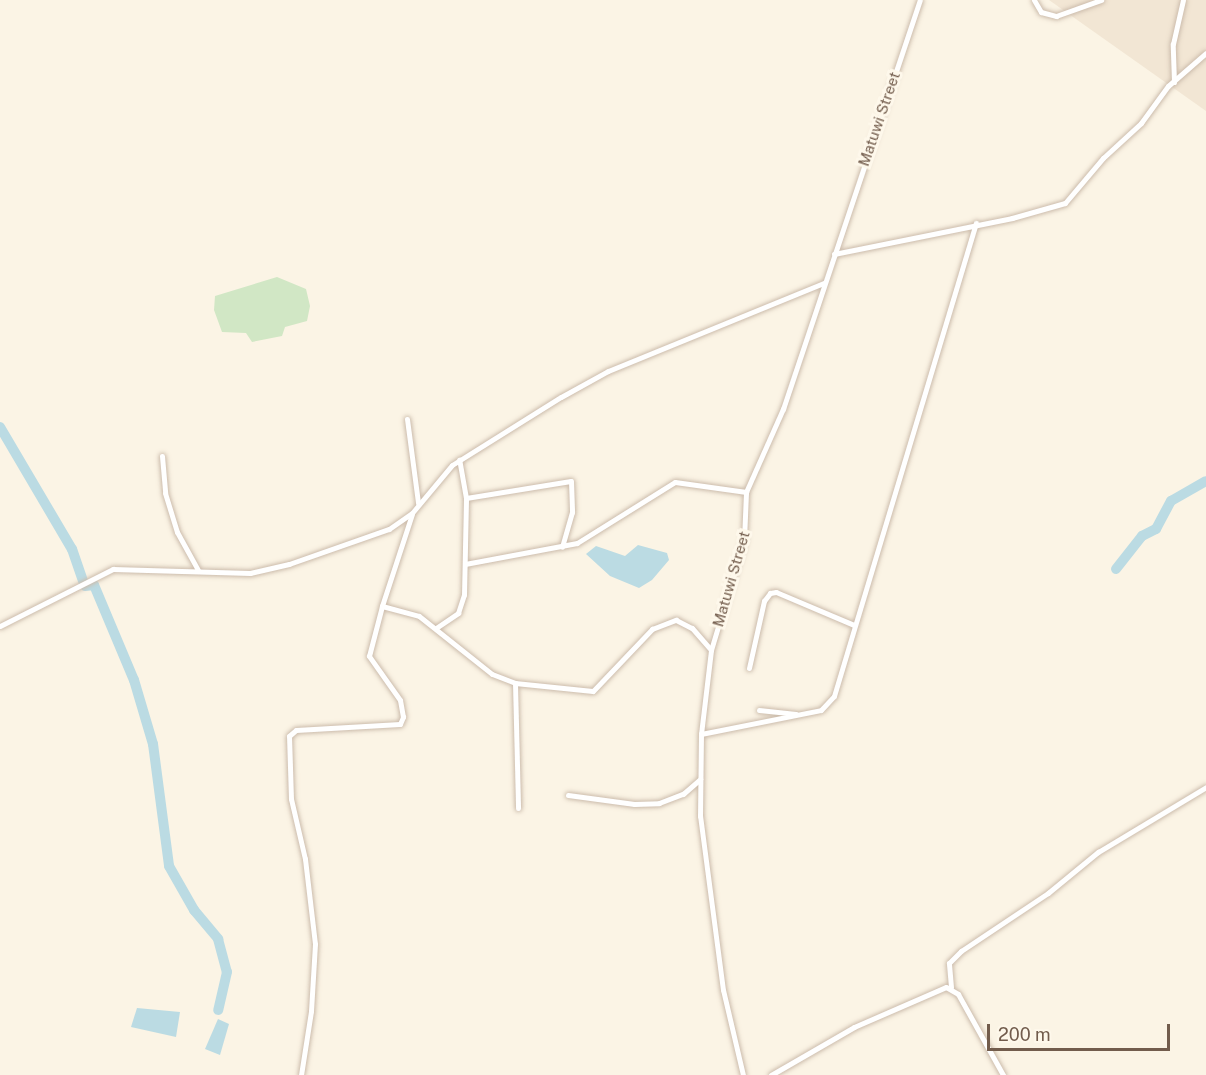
<!DOCTYPE html>
<html>
<head>
<meta charset="utf-8">
<style>
	body { margin:0 }
	#map { position:relative; width:1206px; height:1075px; overflow:hidden; background:#fbf4e5; font-family:"Public Sans",sans-serif }
	div>[style] { position:absolute }
	[style*='--x'] { left:calc(var(--x)*1px); top:calc(var(--y)*1px); width:calc(var(--w)*1px); rotate:calc(var(--a)*1deg) }
	.residential>* { inset:0; background:#f2e6d4 }
	.green>* { inset:0; background:#d1e7c5 }
	.water>* { inset:0; background:#bbdbe3 }
	.river>* { height:10px; margin:-5px; padding:0 5px; transform-origin:5px; border-radius:5px; background:#bbdbe3 }
	.roads { filter:drop-shadow(0 0 2px #ccbcac) drop-shadow(0 0 2px #ccbcac) }
	.minor>* { height:5px; margin:-2.5px; padding:0 2.5px; transform-origin:2.5px; border-radius:2.5px; background:#fff }
	span { translate:-50% -50%; white-space:nowrap; text-align:center; line-height:1.15; -webkit-text-stroke:6px #fef8eb; paint-order:stroke }
	.street-label { font-size:15px; color:#725c4c }
	.scale { position:absolute; left:987px; top:1024px; width:183px; height:27px; box-sizing:border-box; border:3px solid #725c4c; border-top:0; padding-left:8px; font-size:18px; line-height:21px; white-space:nowrap; color:#725c4c; -webkit-text-stroke:4px #fef8eb; paint-order:stroke }
</style>
</head>
<body>
<div id="map">
	<div class="residential">
		<div style="clip-path:polygon(1049px 0,1206px 0,1206px 111px)"></div>
	</div>
	<div class="green">
		<div style="clip-path:polygon(277px 277px,306px 289px,310px 306px,307px 321px,285px 327px,282px 336px,252px 342px,246px 333px,222px 332px,214px 310px,215px 296px)"></div>
	</div>
	<div class="water">
		<div style="clip-path:polygon(638px 545px,667px 553px,669px 560px,652px 580px,639px 588px,610px 576px,586px 554px,596px 546px,625px 556px)"></div>
		<div style="clip-path:polygon(137px 1008px,180px 1012px,176px 1037px,131px 1027px)"></div>
		<div style="clip-path:polygon(218px 1019px,229px 1024px,220px 1055px,205px 1049px)"></div>
	</div>
	<div class="river">
		<div style="--x:0;--y:427;--w:142;--a:59.5"></div>
		<div style="--x:72;--y:549;--w:34;--a:71"></div>
		<div style="--x:1116;--y:569;--w:42;--a:-51.8"></div>
		<div style="--x:1142;--y:536;--w:16;--a:-27"></div>
		<div style="--x:1156;--y:529;--w:32;--a:-62"></div>
		<div style="--x:1171;--y:501;--w:40;--a:-29.7"></div>
		<div style="--x:85;--y:586;--w:9;--a:-6"></div>
		<div style="--x:94;--y:585;--w:103;--a:67.2"></div>
		<div style="--x:134;--y:680;--w:67;--a:73.5"></div>
		<div style="--x:153;--y:744;--w:123;--a:82.5"></div>
		<div style="--x:169;--y:866;--w:51;--a:60.4"></div>
		<div style="--x:194;--y:910;--w:38;--a:50"></div>
		<div style="--x:218;--y:939;--w:34;--a:75"></div>
		<div style="--x:227;--y:972;--w:39;--a:103"></div>
	</div>
	<div class="roads">
		<div class="minor">
			<div style="--x:1034;--y:0;--w:14;--a:60"></div>
			<div style="--x:1041;--y:12;--w:16;--a:15"></div>
			<div style="--x:1056;--y:16;--w:48;--a:-19.6"></div>
			<div style="--x:1174;--y:82;--w:38;--a:-92"></div>
			<div style="--x:1173;--y:44;--w:45;--a:-77.2"></div>
			<div style="--x:834;--y:254;--w:182;--a:-11.4"></div>
			<div style="--x:1012;--y:218;--w:55;--a:-15.8"></div>
			<div style="--x:1065;--y:203;--w:59;--a:-49.8"></div>
			<div style="--x:1103;--y:158;--w:52;--a:-42.6"></div>
			<div style="--x:1141;--y:123;--w:46;--a:-53.9"></div>
			<div style="--x:1168;--y:86;--w:50;--a:-41"></div>
			<div style="--x:407;--y:419;--w:85;--a:82.5"></div>
			<div style="--x:162;--y:456;--w:37;--a:85"></div>
			<div style="--x:165;--y:493;--w:41;--a:72.9"></div>
			<div style="--x:177;--y:532;--w:43;--a:61.1"></div>
			<div style="--x:466;--y:498;--w:106;--a:-9.2"></div>
			<div style="--x:571;--y:481;--w:31;--a:88"></div>
			<div style="--x:572;--y:512;--w:36;--a:106"></div>
			<div style="--x:412;--y:514;--w:97;--a:108.1"></div>
			<div style="--x:382;--y:606;--w:38;--a:15"></div>
			<div style="--x:419;--y:616;--w:93;--a:38.5"></div>
			<div style="--x:492;--y:674;--w:25;--a:21"></div>
			<div style="--x:515;--y:683;--w:78;--a:5.9"></div>
			<div style="--x:593;--y:691;--w:86;--a:-46.4"></div>
			<div style="--x:652;--y:629;--w:26;--a:-21"></div>
			<div style="--x:676;--y:620;--w:18;--a:27"></div>
			<div style="--x:692;--y:628;--w:29;--a:49"></div>
			<div style="--x:465;--y:564;--w:114;--a:-10.6"></div>
			<div style="--x:577;--y:543;--w:115;--a:-31.9"></div>
			<div style="--x:675;--y:482;--w:72;--a:8"></div>
			<div style="--x:0;--y:626;--w:127;--a:-26.8"></div>
			<div style="--x:113;--y:569;--w:137;--a:1.7"></div>
			<div style="--x:250;--y:573;--w:40;--a:-13"></div>
			<div style="--x:289;--y:564;--w:106;--a:-19.3"></div>
			<div style="--x:389;--y:529;--w:28;--a:-35"></div>
			<div style="--x:412;--y:513;--w:62;--a:-50.2"></div>
			<div style="--x:452;--y:465;--w:128;--a:-32"></div>
			<div style="--x:561;--y:397;--w:54;--a:-29"></div>
			<div style="--x:608;--y:371;--w:233;--a:-22.2"></div>
			<div style="--x:436;--y:628;--w:27;--a:-34"></div>
			<div style="--x:458;--y:613;--w:19;--a:-72"></div>
			<div style="--x:464;--y:595;--w:97;--a:-88.8"></div>
			<div style="--x:466;--y:498;--w:39;--a:-100"></div>
			<div style="--x:749;--y:668;--w:69;--a:-77.4"></div>
			<div style="--x:764;--y:601;--w:10;--a:-53"></div>
			<div style="--x:770;--y:593;--w:6;--a:-9"></div>
			<div style="--x:776;--y:592;--w:85;--a:22.9"></div>
			<div style="--x:515;--y:683;--w:125;--a:88.6"></div>
			<div style="--x:759;--y:710;--w:37;--a:6"></div>
			<div style="--x:701;--y:734;--w:122;--a:-11.3"></div>
			<div style="--x:821;--y:710;--w:19;--a:-47"></div>
			<div style="--x:834;--y:696;--w:494;--a:-73.3"></div>
			<div style="--x:568;--y:795;--w:67;--a:7.8"></div>
			<div style="--x:634;--y:804;--w:25;--a:-2"></div>
			<div style="--x:659;--y:803;--w:26;--a:-21"></div>
			<div style="--x:683;--y:794;--w:23;--a:-41"></div>
			<div style="--x:951;--y:987;--w:24;--a:-95"></div>
			<div style="--x:949;--y:963;--w:17;--a:-45"></div>
			<div style="--x:961;--y:951;--w:105;--a:-33.7"></div>
			<div style="--x:1048;--y:893;--w:65;--a:-39.4"></div>
			<div style="--x:1098;--y:852;--w:126;--a:-31"></div>
			<div style="--x:301;--y:1075;--w:65;--a:-81.1"></div>
			<div style="--x:311;--y:1011;--w:67;--a:-86.6"></div>
			<div style="--x:315;--y:944;--w:86;--a:-96.7"></div>
			<div style="--x:305;--y:859;--w:62;--a:-103.1"></div>
			<div style="--x:291;--y:799;--w:63;--a:-91.8"></div>
			<div style="--x:289;--y:736;--w:9;--a:-41"></div>
			<div style="--x:296;--y:730;--w:104;--a:-3.3"></div>
			<div style="--x:400;--y:724;--w:8;--a:-67"></div>
			<div style="--x:403;--y:717;--w:17;--a:-100"></div>
			<div style="--x:400;--y:700;--w:54;--a:-125.2"></div>
			<div style="--x:369;--y:656;--w:52;--a:-75.4"></div>
			<div style="--x:743;--y:1075;--w:87;--a:-103.2"></div>
			<div style="--x:723;--y:990;--w:176;--a:-97.5"></div>
			<div style="--x:700;--y:816;--w:82;--a:-89.3"></div>
			<div style="--x:701;--y:734;--w:85;--a:-83.2"></div>
			<div style="--x:711;--y:650;--w:115;--a:-73.3"></div>
			<div style="--x:744;--y:540;--w:48;--a:-87.6"></div>
			<div style="--x:746;--y:492;--w:91;--a:-66"></div>
			<div style="--x:783;--y:409;--w:431;--a:-71.5"></div>
			<div style="--x:771;--y:1075;--w:96;--a:-30"></div>
			<div style="--x:854;--y:1027;--w:100;--a:-23.5"></div>
			<div style="--x:946;--y:987;--w:14;--a:30"></div>
			<div style="--x:958;--y:994;--w:93;--a:60.9"></div>
		</div>
	</div>
	<div class="street-label">
		<span style="left:879px;top:119px;rotate:-71deg">Matuwi Street</span>
		<span style="left:731px;top:579px;rotate:-74deg">Matuwi Street</span>
	</div>
	<div class="scale">200 m</div>
</div>
</body>
</html>
